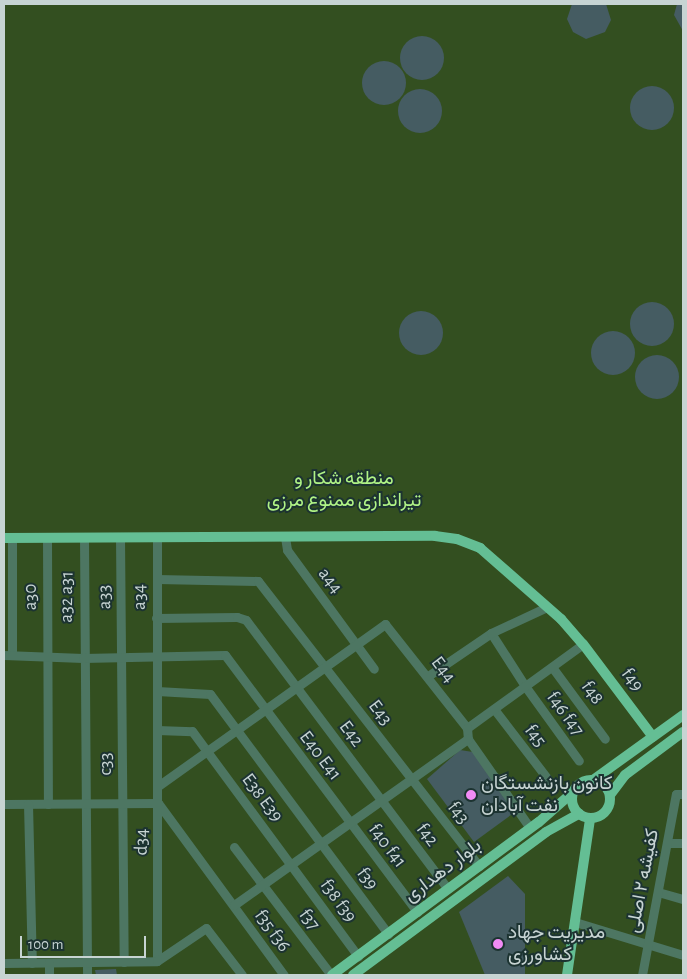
<!DOCTYPE html>
<html>
<head>
<meta charset="utf-8">
<style>
	body { margin:0 }
	#map { position:relative; width:687px; height:979px; overflow:hidden; background:#1c3331; font-family:"Alegreya Sans",Vazirmatn,sans-serif }
	div>[style] { position:absolute }
	[style*='--x'] { left:calc(var(--x)*1px); top:calc(var(--y)*1px); width:calc(var(--w)*1px); rotate:calc(var(--a)*1deg) }
	.green>* { inset:0; background:#334f20 }
	.building>* { inset:0; background:#455c62 }
	.round { border-radius:50% }
	.minor>* { height:9px; margin:-4.5px; padding:0 4.5px; transform-origin:4.5px; border-radius:4.5px; background:#4d7662 }
	.major>* { height:10px; margin:-5px; padding:0 5px; transform-origin:5px; border-radius:5px; background:#64be94 }
	.major>.ring { margin:-5px; padding:0; box-sizing:content-box; background:none; border:10px solid #64be94; border-radius:50% }
	.dots>* { width:14px; height:14px; translate:-50% -50%; box-sizing:border-box; border:2px solid #1c3331; border-radius:50% }
	span { translate:-50% -50%; white-space:nowrap; text-align:center; line-height:1.15; -webkit-text-stroke:4px #1c3331; paint-order:stroke }
	.park-label { font-size:19px; color:#b0f386 }
	.street-label { font-size:19px; color:#c7d4d3 }
	.poi-label { font-size:19px; color:#c7d4d3 }
	.left { translate:0 -50%; text-align:left }
	.frame { position:absolute; inset:0; border:5px solid #c7d4d3; pointer-events:none }
	.scale { position:absolute; left:20px; top:936px; width:126px; height:22px; box-sizing:border-box; border:2px solid #c7d4d3; border-top:0; padding-left:6px; font-size:15px; line-height:18px; white-space:nowrap; color:#c7d4d3; -webkit-text-stroke:4px #1c3331; paint-order:stroke }
</style>
</head>
<body>
<div id="map">
	<div class="green">
		<div style="clip-path:polygon(4px 4px,683px 4px,683px 975px,4px 975px)"></div>
	</div>
	<div class="building">
		<div style="clip-path:polygon(606px 4px,611px 20px,605px 32px,586px 39px,573px 32px,567px 19px,572px 4px)"></div>
		<div style="clip-path:polygon(677px 4px,683px 4px,683px 31px,674px 15px)"></div>
		<div class="round" style="left:400px;top:36px;width:44px;height:44px"></div>
		<div class="round" style="left:362px;top:61px;width:44px;height:44px"></div>
		<div class="round" style="left:630px;top:86px;width:44px;height:44px"></div>
		<div class="round" style="left:398px;top:89px;width:44px;height:44px"></div>
		<div class="round" style="left:630px;top:302px;width:44px;height:44px"></div>
		<div class="round" style="left:399px;top:311px;width:44px;height:44px"></div>
		<div class="round" style="left:591px;top:331px;width:44px;height:44px"></div>
		<div class="round" style="left:635px;top:355px;width:44px;height:44px"></div>
		<div style="clip-path:polygon(460px 750px,473px 752px,515px 812px,474px 842px,427px 779px)"></div>
		<div style="clip-path:polygon(508px 876px,525px 894px,525px 975px,485px 975px,459px 912px)"></div>
		<div style="clip-path:polygon(116px 969px,117px 975px,96px 975px,95px 970px)"></div>
	</div>
	<div class="minor">
		<div style="--x:12;--y:537;--w:118;--a:90"></div>
		<div style="--x:47;--y:537;--w:267;--a:89.8"></div>
		<div style="--x:84;--y:537;--w:438;--a:89.6"></div>
		<div style="--x:120;--y:537;--w:425;--a:89.5"></div>
		<div style="--x:285;--y:537;--w:13;--a:81"></div>
		<div style="--x:287;--y:550;--w:147;--a:53.8"></div>
		<div style="--x:157;--y:579;--w:101;--a:1.1"></div>
		<div style="--x:258;--y:581;--w:361;--a:52.2"></div>
		<div style="--x:156;--y:618;--w:81;--a:-0.7"></div>
		<div style="--x:237;--y:617;--w:9;--a:18"></div>
		<div style="--x:246;--y:620;--w:336;--a:53.1"></div>
		<div style="--x:491;--y:633;--w:63;--a:57.3"></div>
		<div style="--x:525;--y:686;--w:92;--a:54.2"></div>
		<div style="--x:4;--y:655;--w:79;--a:2.2"></div>
		<div style="--x:83;--y:658;--w:142;--a:-1.2"></div>
		<div style="--x:225;--y:655;--w:321;--a:53.2"></div>
		<div style="--x:552;--y:667;--w:89;--a:53.6"></div>
		<div style="--x:428;--y:676;--w:76;--a:-34.3"></div>
		<div style="--x:491;--y:633;--w:62;--a:-24.9"></div>
		<div style="--x:157;--y:691;--w:53;--a:3.2"></div>
		<div style="--x:210;--y:694;--w:299;--a:53.4"></div>
		<div style="--x:494;--y:709;--w:92;--a:52.5"></div>
		<div style="--x:467;--y:728;--w:143;--a:-35.9"></div>
		<div style="--x:157;--y:730;--w:35;--a:2"></div>
		<div style="--x:192;--y:731;--w:280;--a:53.6"></div>
		<div style="--x:468;--y:739;--w:108;--a:55.1"></div>
		<div style="--x:158;--y:786;--w:279;--a:-35.5"></div>
		<div style="--x:385;--y:624;--w:132;--a:51.7"></div>
		<div style="--x:467;--y:728;--w:11;--a:85"></div>
		<div style="--x:158;--y:803;--w:213;--a:53.8"></div>
		<div style="--x:4;--y:804;--w:154;--a:-0.4"></div>
		<div style="--x:28;--y:804;--w:159;--a:88.6"></div>
		<div style="--x:667;--y:843;--w:16;--a:0"></div>
		<div style="--x:234;--y:847;--w:161;--a:52.8"></div>
		<div style="--x:658;--y:892;--w:26;--a:16"></div>
		<div style="--x:234;--y:905;--w:287;--a:-35.4"></div>
		<div style="--x:575;--y:922;--w:113;--a:17"></div>
		<div style="--x:157;--y:961;--w:424;--a:-90"></div>
		<div style="--x:4;--y:963;--w:153;--a:-0.7"></div>
		<div style="--x:157;--y:961;--w:59;--a:-34"></div>
		<div style="--x:206;--y:928;--w:59;--a:52.5"></div>
		<div style="--x:49;--y:975;--w:12;--a:-90"></div>
		<div style="--x:642;--y:975;--w:184;--a:-79.4"></div>
		<div style="--x:676;--y:794;--w:7;--a:0"></div>
	</div>
	<div class="major">
		<div style="--x:4;--y:538;--w:431;--a:-0.3"></div>
		<div style="--x:435;--y:536;--w:22;--a:8"></div>
		<div style="--x:457;--y:539;--w:25;--a:21"></div>
		<div style="--x:480;--y:548;--w:108;--a:41.2"></div>
		<div style="--x:561;--y:619;--w:33;--a:49"></div>
		<div style="--x:583;--y:644;--w:116;--a:53"></div>
		<div class="ring" style="left:572px;top:780px;width:28px;height:28px"></div>
		<div style="--x:593;--y:780;--w:111;--a:-35.8"></div>
		<div style="--x:610;--y:795;--w:25;--a:-53"></div>
		<div style="--x:625;--y:775;--w:72;--a:-36.6"></div>
		<div style="--x:332;--y:975;--w:257;--a:-36.5"></div>
		<div style="--x:539;--y:822;--w:45;--a:-41.4"></div>
		<div style="--x:353;--y:975;--w:240;--a:-36.5"></div>
		<div style="--x:546;--y:832;--w:38;--a:-29"></div>
		<div style="--x:567;--y:975;--w:158;--a:-81.6"></div>
	</div>
	<div class="dots">
		<div style="left:471px;top:795px;background:#f18bf5"></div>
		<div style="left:498px;top:944px;background:#f18bf5"></div>
	</div>
	<div class="park-label">
		<span style="left:344px;top:490px">منطقه شکار و<br>تیراندازی ممنوع مرزی</span>
	</div>
	<div class="street-label">
		<span style="left:330px;top:581px;rotate:53deg">a44</span>
		<span style="left:31px;top:597px;rotate:-90deg">a30</span>
		<span style="left:67px;top:597px;rotate:-89deg">a32 a31</span>
		<span style="left:105px;top:597px;rotate:-91deg">a33</span>
		<span style="left:140px;top:597px;rotate:-90deg">a34</span>
		<span style="left:443px;top:670px;rotate:53deg">E44</span>
		<span style="left:632px;top:680px;rotate:53deg">f49</span>
		<span style="left:592px;top:693px;rotate:54deg">f48</span>
		<span style="left:380px;top:713px;rotate:53deg">E43</span>
		<span style="left:565px;top:714px;rotate:54deg">f46 f47</span>
		<span style="left:351px;top:734px;rotate:53deg">E42</span>
		<span style="left:535px;top:736px;rotate:53deg">f45</span>
		<span style="left:320px;top:756px;rotate:53deg">E40 E41</span>
		<span style="left:106px;top:764px;rotate:-90deg">c33</span>
		<span style="left:262px;top:798px;rotate:53deg">E38 E39</span>
		<span style="left:458px;top:813px;rotate:52deg">f43</span>
		<span style="left:427px;top:835px;rotate:53deg">f42</span>
		<span style="left:142px;top:842px;rotate:-89deg">d34</span>
		<span style="left:387px;top:846px;rotate:53deg">f40 f41</span>
		<span style="left:443px;top:871px;rotate:-37deg">بلوار دهداری</span>
		<span style="left:367px;top:879px;rotate:53deg">f39</span>
		<span style="left:643px;top:881px;rotate:-79deg">کفیشه ۲ اصلی</span>
		<span style="left:338px;top:901px;rotate:54deg">f38 f39</span>
		<span style="left:309px;top:920px;rotate:53deg">f37</span>
		<span style="left:272px;top:931px;rotate:54deg">f35 f36</span>
	</div>
	<div class="poi-label">
		<span class="left" style="left:481px;top:795px">کانون بازنشستگان<br>نفت آبادان</span>
		<span class="left" style="left:508px;top:944px">مدیریت جهاد<br>کشاورزی</span>
	</div>
	<div class="frame"></div>
	<div class="scale">100 m</div>
</div>
</body>
</html>
